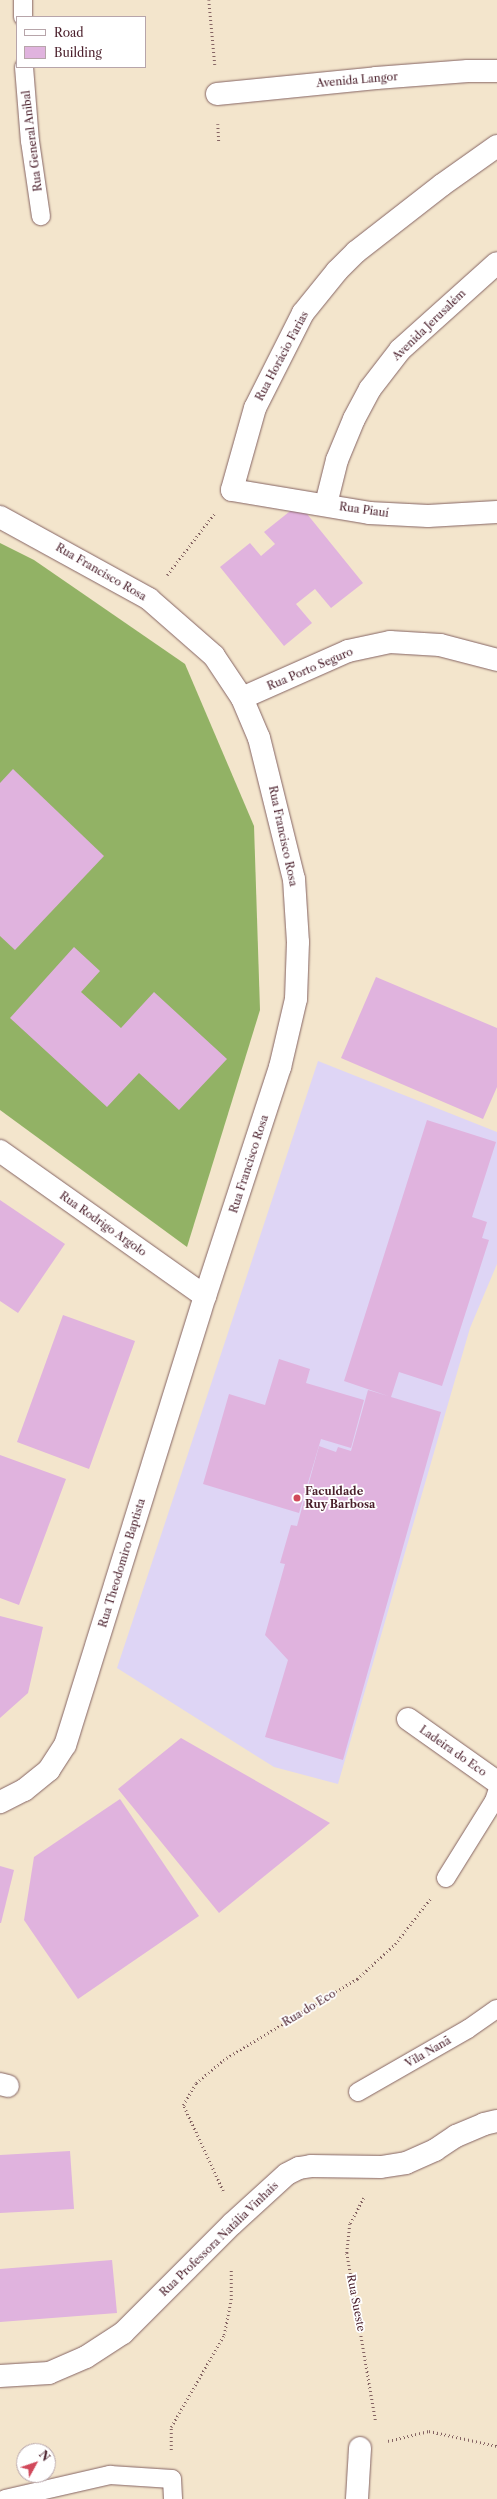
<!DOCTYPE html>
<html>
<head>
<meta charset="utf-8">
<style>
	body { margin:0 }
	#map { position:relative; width:497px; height:2499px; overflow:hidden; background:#f3e5cc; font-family:"Libre Caslon Text",serif }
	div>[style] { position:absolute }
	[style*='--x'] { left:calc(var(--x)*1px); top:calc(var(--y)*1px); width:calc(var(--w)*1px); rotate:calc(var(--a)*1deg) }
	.built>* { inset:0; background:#ded5f5 }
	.forest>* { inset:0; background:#92b265 }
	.building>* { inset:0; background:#e0b3de }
	.path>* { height:2.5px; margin-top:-1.25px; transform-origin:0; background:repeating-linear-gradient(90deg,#856463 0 1px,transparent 0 4px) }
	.roads { filter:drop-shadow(0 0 1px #856463) drop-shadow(0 0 1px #856463) }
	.service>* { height:18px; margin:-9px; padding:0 9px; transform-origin:9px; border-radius:9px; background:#fff }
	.minor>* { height:22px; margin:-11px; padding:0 11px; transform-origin:11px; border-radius:11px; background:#fff }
	.dots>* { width:11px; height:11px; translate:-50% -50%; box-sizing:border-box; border:2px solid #fff; border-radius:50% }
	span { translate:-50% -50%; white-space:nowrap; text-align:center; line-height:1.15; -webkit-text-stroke:3.5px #fff; paint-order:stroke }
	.street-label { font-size:11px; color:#4a1f2b }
	.poi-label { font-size:11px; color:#4a1f2b; font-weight:700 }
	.left { translate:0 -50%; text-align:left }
	.legend { position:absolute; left:16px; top:16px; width:130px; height:52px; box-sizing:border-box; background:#fff; border:1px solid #b7a5aa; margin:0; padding:5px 7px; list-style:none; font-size:12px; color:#4a1f2b }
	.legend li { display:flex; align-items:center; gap:8px; height:20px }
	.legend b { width:20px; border:1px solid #b7a5aa }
	.north { position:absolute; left:16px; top:2443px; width:40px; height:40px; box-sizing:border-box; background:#fff; border:1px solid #b7a5aa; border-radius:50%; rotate:50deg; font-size:11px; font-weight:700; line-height:16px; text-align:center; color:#4a1f2b }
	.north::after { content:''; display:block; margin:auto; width:14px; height:18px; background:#d1495b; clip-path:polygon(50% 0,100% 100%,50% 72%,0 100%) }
</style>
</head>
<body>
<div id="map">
	<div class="built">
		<div style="clip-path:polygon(318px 1061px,497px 1132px,497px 1264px,470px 1328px,338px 1784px,274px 1767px,117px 1668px)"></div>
	</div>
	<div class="forest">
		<div style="clip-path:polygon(0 543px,34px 560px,185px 664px,254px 826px,260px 1010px,187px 1247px,0 1110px)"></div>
	</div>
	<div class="building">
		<div style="clip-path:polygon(299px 504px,363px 583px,331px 608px,315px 589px,296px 604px,312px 623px,284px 646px,220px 567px,250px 543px,261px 556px,275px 544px,264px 532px)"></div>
		<div style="clip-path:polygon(13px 769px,104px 856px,15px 950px,0 936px,0 783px)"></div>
		<div style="clip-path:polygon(74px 947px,100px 971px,81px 992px,121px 1028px,154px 992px,227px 1059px,179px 1110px,139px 1073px,107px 1107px,10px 1018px)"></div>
		<div style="clip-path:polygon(376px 977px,497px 1028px,497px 1087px,483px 1119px,341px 1058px)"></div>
		<div style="clip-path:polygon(427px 1120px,496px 1142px,472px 1217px,487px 1222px,482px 1238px,489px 1240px,442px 1386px,399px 1372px,391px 1397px,441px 1412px,343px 1760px,265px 1737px,288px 1660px,265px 1635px,285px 1564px,280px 1563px,291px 1525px,297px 1526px,319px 1446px,336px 1452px,338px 1447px,351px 1451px,368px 1390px,388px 1396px,344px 1381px)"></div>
		<div style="clip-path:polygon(0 1200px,65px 1244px,18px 1313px,0 1301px)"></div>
		<div style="clip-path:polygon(63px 1315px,135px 1341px,89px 1469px,17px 1442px)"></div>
		<div style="clip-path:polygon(279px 1359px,310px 1369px,306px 1383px,364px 1400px,351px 1448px,321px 1439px,299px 1513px,203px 1484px,229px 1394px,265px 1405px)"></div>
		<div style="clip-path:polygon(0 1455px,66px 1479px,19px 1605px,0 1598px)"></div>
		<div style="clip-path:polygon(0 1616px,43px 1627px,28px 1693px,0 1718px)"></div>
		<div style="clip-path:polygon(181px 1738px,330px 1823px,219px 1913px,118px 1789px)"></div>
		<div style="clip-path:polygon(120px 1799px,199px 1916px,78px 1999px,24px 1920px,34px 1857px)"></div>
		<div style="clip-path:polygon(0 1866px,14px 1870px,1px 1923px,0 1923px)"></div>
		<div style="clip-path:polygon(70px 2151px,74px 2209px,0 2213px,0 2155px)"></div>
		<div style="clip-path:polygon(112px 2260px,117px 2313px,0 2322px,0 2269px)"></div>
	</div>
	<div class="path">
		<div style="--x:209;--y:0;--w:65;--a:84.7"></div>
		<div style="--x:218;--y:124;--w:19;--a:87"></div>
		<div style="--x:167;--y:575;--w:77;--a:-52.4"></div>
		<div style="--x:223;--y:2191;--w:95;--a:-114.9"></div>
		<div style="--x:183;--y:2105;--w:26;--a:-59"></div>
		<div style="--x:196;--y:2083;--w:35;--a:-40"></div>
		<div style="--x:223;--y:2060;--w:157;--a:-31.2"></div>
		<div style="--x:357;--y:1979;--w:52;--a:-42.6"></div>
		<div style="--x:395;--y:1944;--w:57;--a:-52.1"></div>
		<div style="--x:364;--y:2198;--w:30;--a:118"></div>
		<div style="--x:350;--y:2224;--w:29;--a:96"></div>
		<div style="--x:347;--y:2253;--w:172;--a:80.3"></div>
		<div style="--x:388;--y:2441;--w:42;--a:-13.7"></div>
		<div style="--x:429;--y:2431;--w:70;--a:12.4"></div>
		<div style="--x:171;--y:2450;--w:23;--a:-90"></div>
		<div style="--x:171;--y:2427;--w:106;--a:-60.1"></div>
		<div style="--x:224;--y:2335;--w:36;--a:-79"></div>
		<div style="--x:231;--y:2300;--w:31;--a:-90"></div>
	</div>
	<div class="roads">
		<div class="service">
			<div style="--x:23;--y:0;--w:17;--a:90"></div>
			<div style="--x:24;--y:67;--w:74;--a:85.4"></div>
			<div style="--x:30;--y:141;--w:76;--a:81.7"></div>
			<div style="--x:446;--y:1878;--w:91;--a:-58.1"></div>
			<div style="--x:494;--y:1801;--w:9;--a:-72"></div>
			<div style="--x:358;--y:2092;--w:127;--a:-29.8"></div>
			<div style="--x:468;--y:2029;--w:35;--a:-35"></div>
			<div style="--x:5;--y:2499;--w:108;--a:-12.9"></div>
			<div style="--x:110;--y:2475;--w:62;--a:3.7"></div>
			<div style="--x:172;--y:2479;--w:20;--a:87"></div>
		</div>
		<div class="minor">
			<div style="--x:217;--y:94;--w:160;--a:-5.7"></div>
			<div style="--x:376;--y:78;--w:92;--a:-4.4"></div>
			<div style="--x:468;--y:71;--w:29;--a:0"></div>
			<div style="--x:497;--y:146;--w:67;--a:144.7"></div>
			<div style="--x:442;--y:185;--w:109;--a:142.1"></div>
			<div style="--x:356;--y:252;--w:27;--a:135"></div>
			<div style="--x:337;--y:271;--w:54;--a:129"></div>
			<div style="--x:303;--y:313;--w:106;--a:116.8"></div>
			<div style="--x:255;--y:408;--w:85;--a:105.7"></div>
			<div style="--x:232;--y:490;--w:139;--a:9.5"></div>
			<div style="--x:369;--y:513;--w:59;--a:2.9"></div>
			<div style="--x:428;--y:516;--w:69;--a:-3.3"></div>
			<div style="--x:326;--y:504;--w:45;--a:-76"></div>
			<div style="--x:337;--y:460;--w:44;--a:-67.5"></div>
			<div style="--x:354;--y:419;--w:34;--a:-62"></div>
			<div style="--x:370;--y:389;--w:49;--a:-52.4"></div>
			<div style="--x:400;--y:350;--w:130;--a:-41.9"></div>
			<div style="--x:0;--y:517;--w:170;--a:28.8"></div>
			<div style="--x:149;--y:599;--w:86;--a:41.2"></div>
			<div style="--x:214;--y:656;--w:50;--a:56.3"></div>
			<div style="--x:242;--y:698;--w:43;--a:67"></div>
			<div style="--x:259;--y:738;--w:145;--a:76.1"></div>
			<div style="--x:294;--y:879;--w:63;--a:86.4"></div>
			<div style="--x:298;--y:942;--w:57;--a:92"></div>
			<div style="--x:296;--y:999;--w:70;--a:103.2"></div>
			<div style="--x:280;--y:1067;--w:241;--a:108.1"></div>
			<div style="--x:205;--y:1296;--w:470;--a:107.3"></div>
			<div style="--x:65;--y:1745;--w:30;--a:123"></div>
			<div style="--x:49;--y:1770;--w:32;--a:141"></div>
			<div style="--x:24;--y:1790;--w:27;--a:153"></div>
			<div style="--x:242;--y:698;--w:116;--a:-23.9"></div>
			<div style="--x:348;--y:651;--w:43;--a:-12.1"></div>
			<div style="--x:390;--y:642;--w:50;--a:3.4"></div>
			<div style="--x:440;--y:645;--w:59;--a:14.7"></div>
			<div style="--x:0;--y:1151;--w:251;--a:35.3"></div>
			<div style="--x:408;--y:1719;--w:109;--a:35.3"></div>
			<div style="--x:0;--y:2084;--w:8;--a:14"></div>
			<div style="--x:0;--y:2376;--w:49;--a:-3.5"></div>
			<div style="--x:49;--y:2373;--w:40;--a:-23.4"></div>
			<div style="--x:86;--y:2357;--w:44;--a:-33"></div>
			<div style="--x:123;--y:2333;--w:154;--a:-45"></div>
			<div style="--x:232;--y:2224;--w:74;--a:-42.3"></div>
			<div style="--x:287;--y:2174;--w:13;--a:-27"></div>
			<div style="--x:299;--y:2168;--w:12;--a:-9"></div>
			<div style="--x:311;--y:2166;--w:70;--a:0.8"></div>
			<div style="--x:381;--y:2167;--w:25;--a:-9"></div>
			<div style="--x:406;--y:2163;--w:32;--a:-24"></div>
			<div style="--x:435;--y:2150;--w:25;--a:-34"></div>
			<div style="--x:456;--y:2136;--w:30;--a:-23"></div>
			<div style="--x:484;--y:2124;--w:13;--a:-13"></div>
			<div style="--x:357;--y:2499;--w:51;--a:-86.6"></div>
		</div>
	</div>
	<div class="dots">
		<div style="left:297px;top:1498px;background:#d1495b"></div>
	</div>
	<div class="street-label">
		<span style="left:357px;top:80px;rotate:-5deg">Avenida Langor</span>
		<span style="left:32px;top:141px;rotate:-97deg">Rua General Anibal</span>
		<span style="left:429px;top:325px;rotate:-44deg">Avenida Jerusalém</span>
		<span style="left:282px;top:356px;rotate:-62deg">Rua Horácio Farias</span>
		<span style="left:364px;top:510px;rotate:8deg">Rua Piauí</span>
		<span style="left:101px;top:572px;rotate:30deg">Rua Francisco Rosa</span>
		<span style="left:310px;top:669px;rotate:-23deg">Rua Porto Seguro</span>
		<span style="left:283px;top:836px;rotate:78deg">Rua Francisco Rosa</span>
		<span style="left:249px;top:1164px;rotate:-72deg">Rua Francisco Rosa</span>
		<span style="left:103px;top:1224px;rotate:35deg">Rua Rodrigo Argolo</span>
		<span style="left:122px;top:1563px;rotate:-73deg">Rua Theodomiro Baptista</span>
		<span style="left:453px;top:1751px;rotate:35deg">Ladeira do Eco</span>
		<span style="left:309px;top:2008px;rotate:-31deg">Rua do Eco</span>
		<span style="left:428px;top:2052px;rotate:-30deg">Vila Nanã</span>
		<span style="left:219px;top:2239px;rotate:-44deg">Rua Professora Natália Vinhais</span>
		<span style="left:356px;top:2303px;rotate:79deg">Rua Sueste</span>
	</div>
	<div class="poi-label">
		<span class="left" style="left:305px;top:1498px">Faculdade<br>Ruy Barbosa</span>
	</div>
	<ul class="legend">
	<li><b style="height:5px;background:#fff"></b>Road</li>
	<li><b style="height:11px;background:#e0b3de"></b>Building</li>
	</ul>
	<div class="north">N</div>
</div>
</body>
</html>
